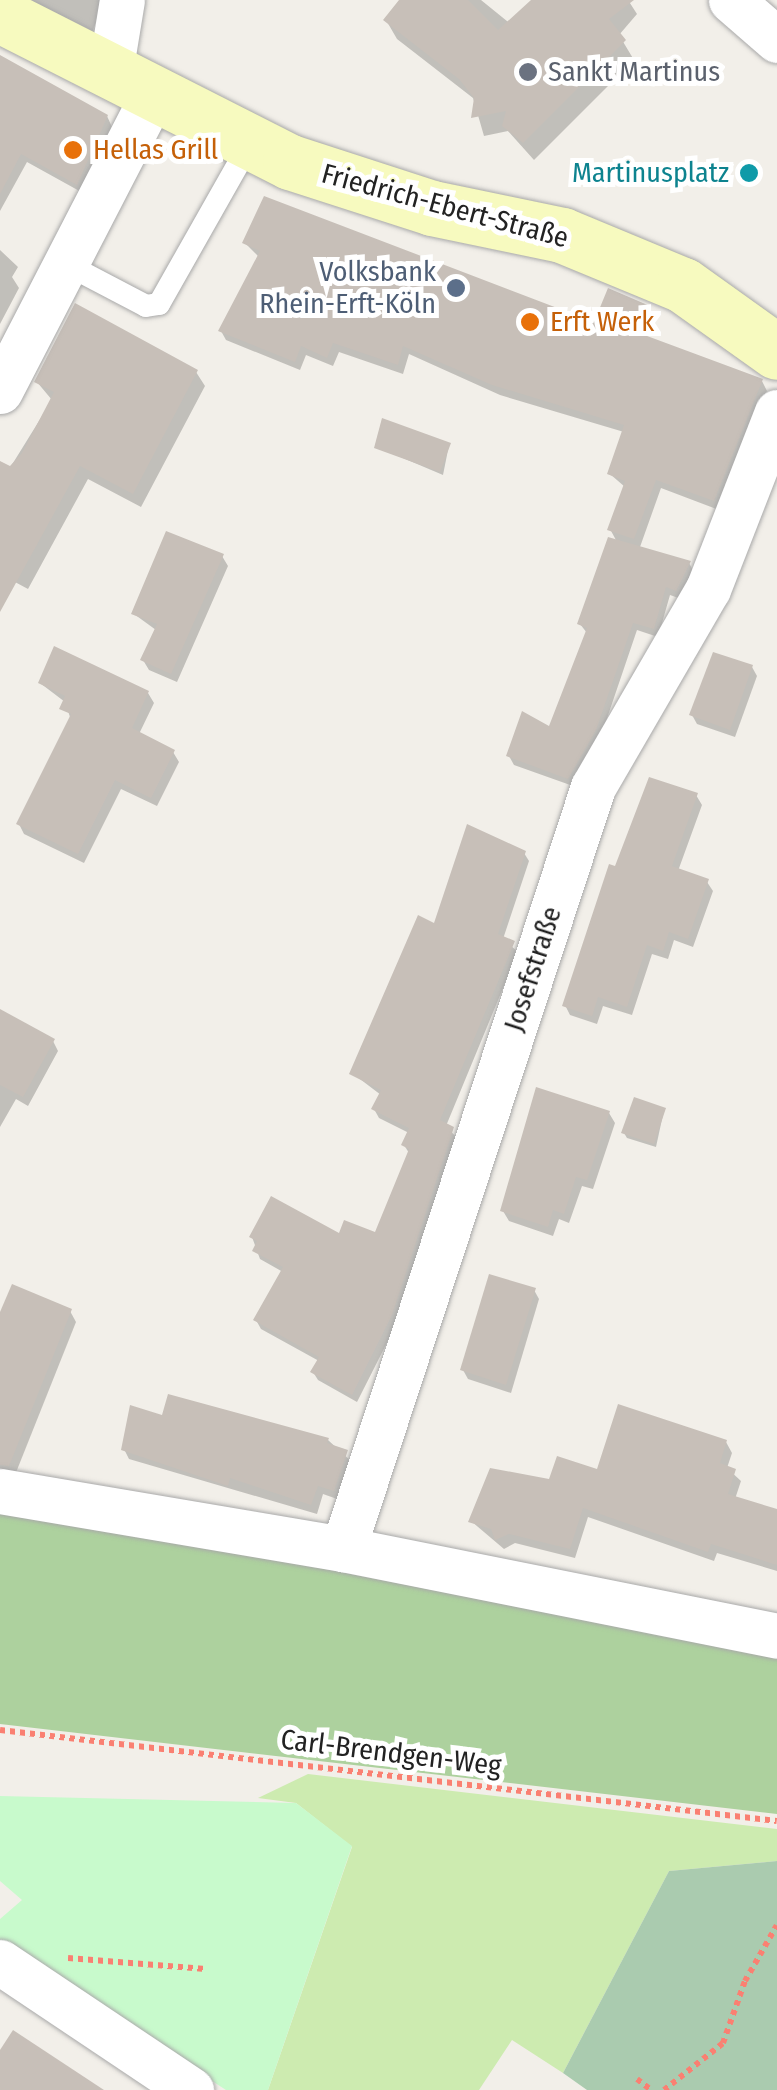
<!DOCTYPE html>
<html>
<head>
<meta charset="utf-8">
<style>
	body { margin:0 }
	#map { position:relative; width:777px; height:2090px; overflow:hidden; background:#f2efe9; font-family:"Fira Sans Condensed",sans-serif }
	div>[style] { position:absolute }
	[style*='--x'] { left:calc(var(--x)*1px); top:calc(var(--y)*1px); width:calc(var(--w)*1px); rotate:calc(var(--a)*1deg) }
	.grass>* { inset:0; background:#cdebb0 }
	.forest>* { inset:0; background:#add19e }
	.cemetery>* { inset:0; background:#aacbaf }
	.park>* { inset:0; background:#c8facc }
	.shadow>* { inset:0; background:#0003 }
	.building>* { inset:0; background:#c7bfb8 }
	.path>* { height:6px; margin-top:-3px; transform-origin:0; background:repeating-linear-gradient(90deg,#fa8072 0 5px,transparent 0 10px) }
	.roads { filter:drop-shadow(0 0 2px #a9a9a9) drop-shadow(0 0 2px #a9a9a9) }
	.lane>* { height:22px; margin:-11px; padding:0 11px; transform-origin:11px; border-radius:11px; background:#fff }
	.street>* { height:45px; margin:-22.5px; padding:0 22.5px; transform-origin:22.5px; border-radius:22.5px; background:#fff }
	.secondary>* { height:55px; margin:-27.5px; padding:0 27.5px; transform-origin:27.5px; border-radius:27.5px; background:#f7fabf }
	.dots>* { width:28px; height:28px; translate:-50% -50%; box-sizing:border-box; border:5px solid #fff; border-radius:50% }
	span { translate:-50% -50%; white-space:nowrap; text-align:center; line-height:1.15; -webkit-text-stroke:10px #fff; paint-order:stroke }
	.worship-label { font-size:28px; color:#5b616d }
	.left { translate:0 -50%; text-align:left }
	.food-label { font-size:28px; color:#c56008 }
	.culture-label { font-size:28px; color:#0d838f }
	.right { translate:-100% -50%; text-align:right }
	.street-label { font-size:28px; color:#222 }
	.service-label { font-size:28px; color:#4e5e75 }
</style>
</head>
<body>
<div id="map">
	<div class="grass">
		<div style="clip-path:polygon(308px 1774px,777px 1829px,777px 1861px,669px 1871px,563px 2073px,512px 2040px,479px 2090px,268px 2090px,352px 1847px,296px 1803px,258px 1798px)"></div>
	</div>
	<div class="forest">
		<div style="clip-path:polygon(0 1506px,777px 1657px,777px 1814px,0 1724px)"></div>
	</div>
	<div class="cemetery">
		<div style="clip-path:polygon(777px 1861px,777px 2090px,587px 2090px,563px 2073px,669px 1871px)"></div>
	</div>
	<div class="park">
		<div style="clip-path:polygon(0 1796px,296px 1803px,352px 1846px,268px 2090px,226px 2090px,0 1943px,0 1919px,22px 1900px,0 1881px)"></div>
	</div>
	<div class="shadow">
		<div style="clip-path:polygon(26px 0,106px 0,92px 32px)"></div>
		<div style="clip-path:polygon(402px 0,481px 0,512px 25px,535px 0,628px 0,637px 14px,619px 35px,634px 60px,534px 160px,508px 131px,484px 136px,473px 98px,397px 39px,386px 20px)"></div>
		<div style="clip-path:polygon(0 58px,107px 116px,112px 127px,83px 193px,27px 162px,0 211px)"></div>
		<div style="clip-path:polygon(245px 243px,595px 325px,649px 308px,654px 318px,646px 338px,762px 381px,767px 391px,719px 510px,661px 488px,640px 547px,689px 563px,694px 572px,681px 599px,670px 595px,658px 637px,637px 630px,600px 739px,573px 786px,514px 765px,509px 756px,550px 730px,587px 633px,580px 624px,617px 542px,610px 529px,625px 487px,610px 474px,624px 432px,500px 395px,409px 354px,403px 374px,339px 352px,333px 366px,306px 355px,300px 370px,226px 340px,221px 331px,259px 257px)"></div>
		<div style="clip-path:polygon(0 250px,18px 267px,12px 277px,19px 288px,0 324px)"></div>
		<div style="clip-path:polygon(196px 372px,205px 386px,141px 507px,88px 479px,28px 589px,0 574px,0 484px,52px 400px,37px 382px)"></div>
		<div style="clip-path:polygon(449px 445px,443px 475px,377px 447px)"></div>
		<div style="clip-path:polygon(222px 556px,228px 566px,177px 682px,149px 670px,143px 660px,156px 630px,134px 614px)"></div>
		<div style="clip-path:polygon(752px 667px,757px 676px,735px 737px,697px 724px,692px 715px)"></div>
		<div style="clip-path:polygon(40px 683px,148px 693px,154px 703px,139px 734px,173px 752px,179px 762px,157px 806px,121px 789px,84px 863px,24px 834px,19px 824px,71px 720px,65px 702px)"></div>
		<div style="clip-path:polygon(696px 795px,702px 805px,678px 871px,707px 882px,713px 891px,693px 947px,674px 940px,668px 959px,652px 954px,632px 1015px,603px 1006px,597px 1024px,570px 1015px,565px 1005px,616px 869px)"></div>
		<div style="clip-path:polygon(524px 853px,529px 861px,503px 939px,518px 952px,446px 1126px,457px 1138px,396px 1325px,357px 1402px,318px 1380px,313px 1372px,319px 1361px,261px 1329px,256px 1320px,283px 1272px,260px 1259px,252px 1237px,377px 1235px,409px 1153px,404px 1145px,409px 1133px,379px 1118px,374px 1109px,381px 1095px,352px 1073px,436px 927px)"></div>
		<div style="clip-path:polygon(0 1011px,53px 1041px,58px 1051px,28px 1106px,16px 1099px,0 1127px)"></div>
		<div style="clip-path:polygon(664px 1110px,656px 1147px,627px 1138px,624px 1133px)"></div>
		<div style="clip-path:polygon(609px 1113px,615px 1123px,593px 1189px,582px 1186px,569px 1223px,559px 1219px,553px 1236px,509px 1221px,503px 1211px)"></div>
		<div style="clip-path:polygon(534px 1290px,539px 1299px,511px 1393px,468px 1379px,463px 1370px)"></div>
		<div style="clip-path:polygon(70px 1311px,76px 1322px,15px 1475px,0 1469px,0 1314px)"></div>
		<div style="clip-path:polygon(163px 1418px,328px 1440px,352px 1462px,340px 1500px,323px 1494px,317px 1514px,129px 1459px,124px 1449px)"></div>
		<div style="clip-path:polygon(726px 1442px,732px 1453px,727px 1468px,741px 1481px,735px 1499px,777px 1511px,777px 1571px,717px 1553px,714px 1561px,588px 1517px,575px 1558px,515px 1543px,504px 1549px,471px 1521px,491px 1471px,551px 1482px)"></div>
	</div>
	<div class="building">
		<div style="clip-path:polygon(399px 0,468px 0,498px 30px,531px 0,634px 0,609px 19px,626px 40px,523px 143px,502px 126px,506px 111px,471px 118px,474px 98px,459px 79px,383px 20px)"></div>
		<div style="clip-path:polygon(0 55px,108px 115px,77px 185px,21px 154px,0 194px)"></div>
		<div style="clip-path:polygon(264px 196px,594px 322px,608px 288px,650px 306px,639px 333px,763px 379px,714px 501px,656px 480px,634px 539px,607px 530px,625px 481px,607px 474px,624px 425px,492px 385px,403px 346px,398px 365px,333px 343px,327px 358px,301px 346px,295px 362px,218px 331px,260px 251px,242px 243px)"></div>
		<div style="clip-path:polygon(75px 303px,198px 370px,133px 494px,80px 466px,0 612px,0 461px,10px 466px,22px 453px,54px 392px,34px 382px)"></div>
		<div style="clip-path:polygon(382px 418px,451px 443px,440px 472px,374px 448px)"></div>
		<div style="clip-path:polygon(166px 531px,224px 554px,171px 674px,140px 660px,157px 624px,131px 614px)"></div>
		<div style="clip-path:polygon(608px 537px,691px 561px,676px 591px,666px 587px,654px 629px,633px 623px,596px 730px,568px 779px,506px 756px,522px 711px,549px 726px,587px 628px,577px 624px)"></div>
		<div style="clip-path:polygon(54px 646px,149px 691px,132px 728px,175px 750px,151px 798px,115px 780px,78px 854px,16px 824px,71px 714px,59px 709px,65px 696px,38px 683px)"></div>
		<div style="clip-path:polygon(713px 652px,753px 665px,730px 730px,689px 715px)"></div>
		<div style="clip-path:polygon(649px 777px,698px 793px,672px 866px,709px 879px,688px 939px,669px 932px,663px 951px,647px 945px,627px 1007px,598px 997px,592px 1016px,562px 1006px,609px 864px,615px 866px)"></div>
		<div style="clip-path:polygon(467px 824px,526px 851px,498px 934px,515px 941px,440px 1120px,454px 1127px,392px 1315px,352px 1395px,310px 1372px,319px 1357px,253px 1320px,283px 1267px,252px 1251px,257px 1241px,249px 1237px,271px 1196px,339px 1233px,344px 1220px,375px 1232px,409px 1149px,401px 1145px,409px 1128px,371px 1109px,381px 1090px,349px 1074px,418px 915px,434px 923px)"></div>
		<div style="clip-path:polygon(0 1009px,55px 1039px,23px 1097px,0 1085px)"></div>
		<div style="clip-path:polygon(536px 1087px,610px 1111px,587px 1180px,576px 1177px,564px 1214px,553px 1210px,548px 1227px,500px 1211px)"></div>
		<div style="clip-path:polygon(634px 1097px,666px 1108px,654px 1144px,621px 1133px)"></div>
		<div style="clip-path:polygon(489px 1274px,536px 1288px,506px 1385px,460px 1370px)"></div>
		<div style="clip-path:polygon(12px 1284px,72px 1309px,9px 1466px,0 1465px,0 1312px)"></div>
		<div style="clip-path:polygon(168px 1394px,329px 1438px,327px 1443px,348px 1450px,334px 1491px,318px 1486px,311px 1505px,230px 1478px,228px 1486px,121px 1450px,130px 1405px,162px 1415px)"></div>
		<div style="clip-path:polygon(618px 1404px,727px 1440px,720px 1463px,736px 1469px,728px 1494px,777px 1509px,777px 1565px,711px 1544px,708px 1552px,583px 1508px,570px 1549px,509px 1534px,495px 1540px,491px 1529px,468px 1522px,490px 1468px,549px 1479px,557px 1456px,597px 1469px)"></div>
		<div style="clip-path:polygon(13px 2030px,104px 2090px,0 2090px,0 2050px)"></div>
	</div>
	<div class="path">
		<div style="--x:0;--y:1730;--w:782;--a:6.68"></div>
		<div style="--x:68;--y:1958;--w:138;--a:4.6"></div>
		<div style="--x:637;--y:2079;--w:18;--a:38"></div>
		<div style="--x:664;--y:2090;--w:75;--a:-38.5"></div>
		<div style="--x:723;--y:2043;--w:66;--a:-70.5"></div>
		<div style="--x:745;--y:1981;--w:64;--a:-60.3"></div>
	</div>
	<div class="roads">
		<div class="lane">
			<div style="--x:66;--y:264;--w:90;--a:27.7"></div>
			<div style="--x:146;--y:306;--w:13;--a:-9"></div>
			<div style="--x:159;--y:304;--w:185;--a:-60.5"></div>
		</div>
		<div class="street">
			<div style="--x:731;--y:0;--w:61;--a:41"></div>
			<div style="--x:110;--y:73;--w:74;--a:-80.7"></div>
			<div style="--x:0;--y:391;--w:331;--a:-62.7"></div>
			<div style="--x:0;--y:1491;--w:348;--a:9.6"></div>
			<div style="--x:343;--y:1549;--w:443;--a:11.3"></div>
			<div style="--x:343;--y:1549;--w:802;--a:-71.84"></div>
			<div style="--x:593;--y:787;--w:229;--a:-59.9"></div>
			<div style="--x:708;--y:589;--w:190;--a:-68.7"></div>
			<div style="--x:0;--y:1962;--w:230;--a:33.8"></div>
		</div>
		<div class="secondary">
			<div style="--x:0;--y:15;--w:325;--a:26.9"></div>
			<div style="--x:290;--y:162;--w:149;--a:17.9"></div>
			<div style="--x:432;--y:208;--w:133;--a:11.7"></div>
			<div style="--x:562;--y:235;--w:131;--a:22.5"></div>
			<div style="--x:683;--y:285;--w:115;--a:35.5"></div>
		</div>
	</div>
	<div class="dots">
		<div style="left:528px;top:72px;background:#6b7280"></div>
		<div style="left:73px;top:150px;background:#e8710a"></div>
		<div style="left:749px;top:173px;background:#0f9aa8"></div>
		<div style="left:456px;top:288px;background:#5c6f8a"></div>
		<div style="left:530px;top:322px;background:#e8710a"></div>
	</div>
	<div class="worship-label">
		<span class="left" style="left:548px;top:72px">Sankt Martinus</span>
	</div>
	<div class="food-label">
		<span class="left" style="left:93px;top:150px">Hellas Grill</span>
		<span class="left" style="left:550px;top:322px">Erft Werk</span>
	</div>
	<div class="culture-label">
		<span class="right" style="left:729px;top:173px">Martinusplatz</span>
	</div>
	<div class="street-label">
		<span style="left:445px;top:206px;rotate:15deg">Friedrich-Ebert-Straße</span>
		<span style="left:533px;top:969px;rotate:-72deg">Josefstraße</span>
		<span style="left:391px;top:1753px;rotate:7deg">Carl-Brendgen-Weg</span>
	</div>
	<div class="service-label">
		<span class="right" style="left:436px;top:288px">Volksbank<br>Rhein-Erft-Köln</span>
	</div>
</div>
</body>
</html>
